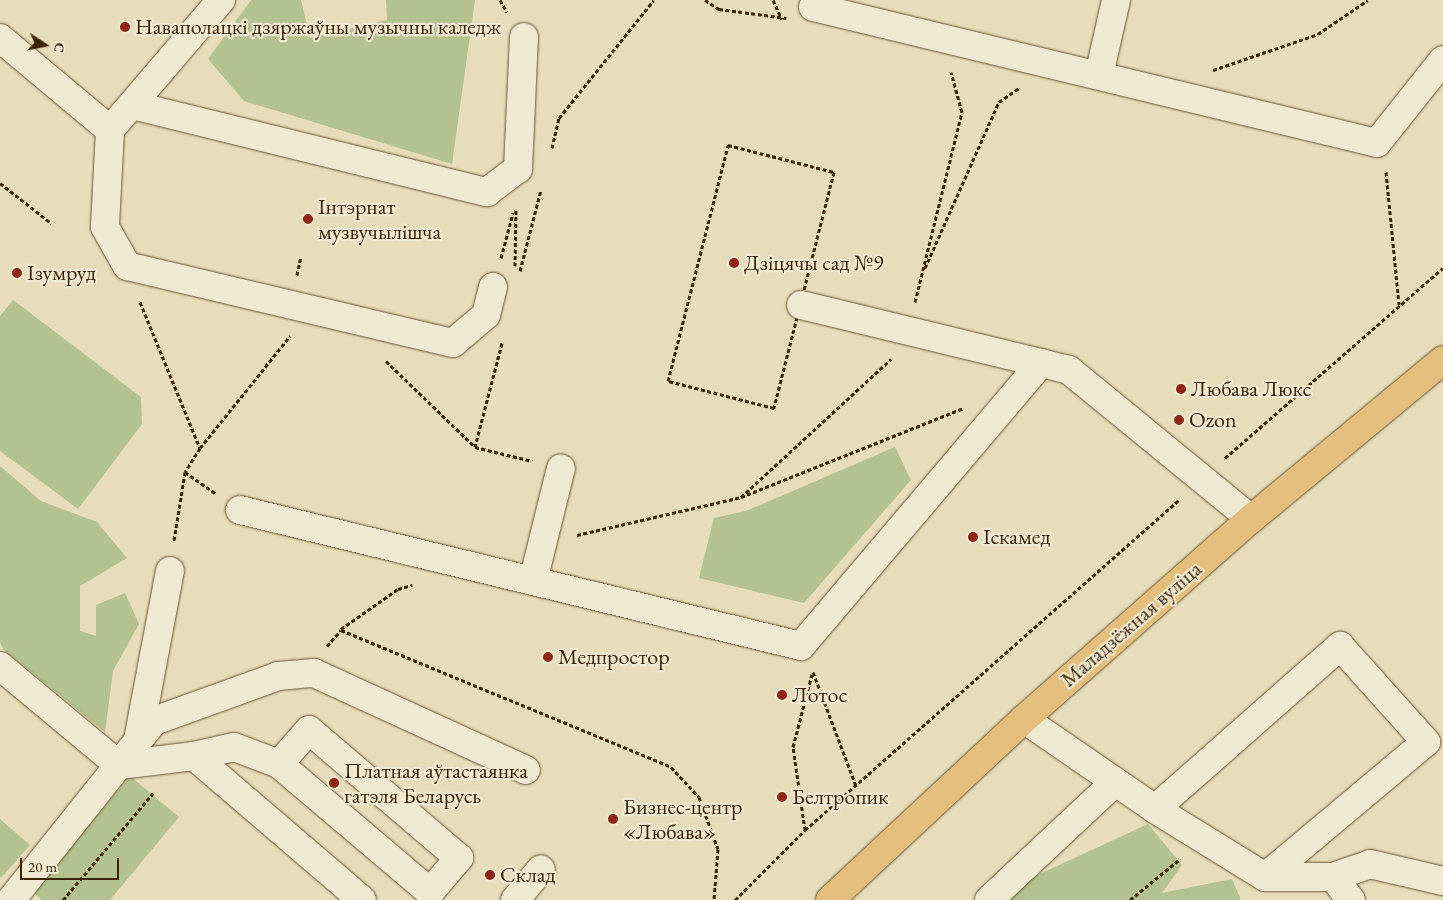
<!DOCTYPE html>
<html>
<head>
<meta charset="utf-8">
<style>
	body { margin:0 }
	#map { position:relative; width:1443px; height:900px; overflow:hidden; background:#e8ddba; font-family:"EB Garamond",serif }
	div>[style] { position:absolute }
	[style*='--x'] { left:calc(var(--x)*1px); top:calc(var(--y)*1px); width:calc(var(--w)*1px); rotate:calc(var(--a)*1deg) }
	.green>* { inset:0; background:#b4c191 }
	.path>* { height:3px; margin-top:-1.5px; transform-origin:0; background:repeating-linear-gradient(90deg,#3b2403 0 4px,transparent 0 6.5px) }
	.roads { filter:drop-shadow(0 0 1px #665231) drop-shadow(0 0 1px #665231) }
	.minor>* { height:28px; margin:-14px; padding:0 14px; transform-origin:14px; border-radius:14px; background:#f0e9d2 }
	.major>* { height:28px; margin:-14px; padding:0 14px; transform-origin:14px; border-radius:14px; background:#e4be7d }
	.dots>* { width:14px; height:14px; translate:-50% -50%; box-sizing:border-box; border:2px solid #f0e9d2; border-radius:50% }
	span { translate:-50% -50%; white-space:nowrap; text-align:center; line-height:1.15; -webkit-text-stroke:4.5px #f0e9d2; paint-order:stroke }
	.poi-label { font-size:22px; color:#3b2403 }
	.left { translate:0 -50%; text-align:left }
	.street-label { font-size:22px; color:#3b2403 }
	.north { position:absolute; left:20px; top:20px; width:50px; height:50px; -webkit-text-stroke:4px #f0e9d2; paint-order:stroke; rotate:101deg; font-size:14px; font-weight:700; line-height:20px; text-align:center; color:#3b2403 }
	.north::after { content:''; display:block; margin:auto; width:18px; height:22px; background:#3b2403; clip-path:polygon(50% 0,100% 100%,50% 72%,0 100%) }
	.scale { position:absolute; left:20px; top:858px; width:99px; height:22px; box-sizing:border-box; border:2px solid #3b2403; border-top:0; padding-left:6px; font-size:15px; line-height:18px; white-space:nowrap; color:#3b2403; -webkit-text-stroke:4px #f0e9d2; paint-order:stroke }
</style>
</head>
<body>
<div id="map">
	<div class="green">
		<div style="clip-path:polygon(251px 0,301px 0,310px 38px,387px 20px,386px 0,475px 0,452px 164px,244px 101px,208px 59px)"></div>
		<div style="clip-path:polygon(13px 300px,141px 397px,142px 424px,78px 509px,0 451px,0 316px)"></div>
		<div style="clip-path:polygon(895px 447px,911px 480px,804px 603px,699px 578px,714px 518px,746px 511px)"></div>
		<div style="clip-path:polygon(0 466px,41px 501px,97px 522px,127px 558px,80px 586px,80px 631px,96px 636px,96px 605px,125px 593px,139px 624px,113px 671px,105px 732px,3px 649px,0 642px)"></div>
		<div style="clip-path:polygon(130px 776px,179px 817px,110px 900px,42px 900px,33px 892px)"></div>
		<div style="clip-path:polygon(0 819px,30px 845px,1px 878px,0 877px)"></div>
		<div style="clip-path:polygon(1148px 824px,1182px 865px,1162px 893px,1232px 879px,1241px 900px,999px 900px,1005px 890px)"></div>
	</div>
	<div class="path">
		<div style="--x:500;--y:0;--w:14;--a:60"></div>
		<div style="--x:705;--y:0;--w:17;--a:33"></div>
		<div style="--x:719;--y:9;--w:68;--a:7.7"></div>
		<div style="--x:773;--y:0;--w:21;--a:65"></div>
		<div style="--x:1213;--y:70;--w:111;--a:-18.9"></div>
		<div style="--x:1318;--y:34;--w:60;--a:-34.2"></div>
		<div style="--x:728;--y:145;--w:109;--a:14.3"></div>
		<div style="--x:834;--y:172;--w:244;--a:104.3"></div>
		<div style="--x:774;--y:408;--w:109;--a:-165.7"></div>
		<div style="--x:668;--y:381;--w:244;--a:-75.7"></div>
		<div style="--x:552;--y:148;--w:31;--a:-77"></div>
		<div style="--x:559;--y:118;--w:151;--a:-51.2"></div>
		<div style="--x:1386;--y:172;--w:133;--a:84.4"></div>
		<div style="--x:0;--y:183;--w:65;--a:38.1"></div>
		<div style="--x:501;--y:258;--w:47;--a:-75.1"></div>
		<div style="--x:515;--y:266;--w:57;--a:-89"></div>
		<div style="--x:925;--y:268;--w:182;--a:-66"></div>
		<div style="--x:999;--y:102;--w:24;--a:-35"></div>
		<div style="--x:520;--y:271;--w:84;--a:-75.5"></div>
		<div style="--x:297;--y:275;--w:19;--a:-78"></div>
		<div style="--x:140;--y:302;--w:158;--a:67.7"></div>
		<div style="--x:200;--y:448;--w:28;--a:122"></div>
		<div style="--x:185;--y:472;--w:70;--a:99.1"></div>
		<div style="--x:915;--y:302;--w:196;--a:-76.1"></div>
		<div style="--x:962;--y:112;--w:41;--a:-105.4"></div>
		<div style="--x:502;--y:343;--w:107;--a:104.6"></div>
		<div style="--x:475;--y:447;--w:59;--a:13.8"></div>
		<div style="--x:386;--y:361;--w:124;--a:44"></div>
		<div style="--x:200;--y:448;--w:144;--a:-51.2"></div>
		<div style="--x:1225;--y:458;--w:289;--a:-41.1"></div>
		<div style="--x:185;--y:472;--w:37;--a:35"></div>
		<div style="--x:741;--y:497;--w:204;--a:-42.6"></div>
		<div style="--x:577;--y:535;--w:168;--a:-13"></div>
		<div style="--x:741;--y:497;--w:239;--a:-21.8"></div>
		<div style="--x:341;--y:629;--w:70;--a:-35.1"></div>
		<div style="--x:398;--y:589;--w:15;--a:-16"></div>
		<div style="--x:327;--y:646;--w:21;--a:-49"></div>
		<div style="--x:341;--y:630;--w:357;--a:22.5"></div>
		<div style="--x:671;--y:767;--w:41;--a:47"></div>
		<div style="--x:699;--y:797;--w:55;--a:69.9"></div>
		<div style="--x:718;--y:849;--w:51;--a:94.5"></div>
		<div style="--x:813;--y:672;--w:122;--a:69.3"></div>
		<div style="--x:805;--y:830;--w:84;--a:-98.2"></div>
		<div style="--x:793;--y:747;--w:75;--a:-75.4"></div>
		<div style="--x:63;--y:900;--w:140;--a:-49.9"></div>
		<div style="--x:735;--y:900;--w:99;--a:-45"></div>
		<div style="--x:805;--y:830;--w:500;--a:-41.43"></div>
		<div style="--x:1130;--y:900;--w:65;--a:-39.4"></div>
	</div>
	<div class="roads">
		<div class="minor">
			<div style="--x:813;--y:7;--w:580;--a:13.56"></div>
			<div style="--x:1377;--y:143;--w:106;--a:-51.5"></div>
			<div style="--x:0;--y:38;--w:143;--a:39.9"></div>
			<div style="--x:110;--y:130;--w:171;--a:-49.5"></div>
			<div style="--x:1099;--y:75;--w:77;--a:-77.2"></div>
			<div style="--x:132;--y:105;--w:366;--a:13.8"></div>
			<div style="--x:487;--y:192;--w:39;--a:-37"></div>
			<div style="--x:518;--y:169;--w:132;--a:-87.4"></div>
			<div style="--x:110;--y:130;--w:97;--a:93"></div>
			<div style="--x:105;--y:227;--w:45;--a:60.6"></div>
			<div style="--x:127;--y:266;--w:335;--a:13.3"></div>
			<div style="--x:453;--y:343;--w:43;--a:-40.3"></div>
			<div style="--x:486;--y:315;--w:29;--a:-76"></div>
			<div style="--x:801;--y:305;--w:247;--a:13.6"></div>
			<div style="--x:240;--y:510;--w:577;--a:13.63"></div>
			<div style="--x:801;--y:646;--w:371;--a:-49.7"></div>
			<div style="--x:1041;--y:363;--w:29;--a:14"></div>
			<div style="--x:1069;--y:370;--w:235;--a:39.3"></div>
			<div style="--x:533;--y:581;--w:116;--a:-76.1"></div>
			<div style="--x:0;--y:666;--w:155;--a:39.8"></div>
			<div style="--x:119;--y:765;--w:76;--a:-6.8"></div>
			<div style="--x:194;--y:756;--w:221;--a:40.6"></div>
			<div style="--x:1024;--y:719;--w:159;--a:34.5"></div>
			<div style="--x:1155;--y:809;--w:129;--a:31.7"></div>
			<div style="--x:1265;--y:877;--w:68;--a:0"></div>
			<div style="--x:1333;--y:877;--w:29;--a:52"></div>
			<div style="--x:138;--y:740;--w:172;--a:-79.3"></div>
			<div style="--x:194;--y:756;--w:41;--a:-12.7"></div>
			<div style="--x:234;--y:747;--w:48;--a:20.7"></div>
			<div style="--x:279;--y:764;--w:198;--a:40.3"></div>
			<div style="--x:430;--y:892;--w:45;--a:-49.5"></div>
			<div style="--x:459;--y:858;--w:197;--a:-139.5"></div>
			<div style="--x:309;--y:730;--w:45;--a:131.4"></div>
			<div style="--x:1155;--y:809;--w:247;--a:-41.4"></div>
			<div style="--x:1340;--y:646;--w:129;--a:48.1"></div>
			<div style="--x:1426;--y:742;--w:210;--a:140"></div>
			<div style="--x:1333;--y:877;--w:39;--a:-19"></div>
			<div style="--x:1370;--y:864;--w:75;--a:13.1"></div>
			<div style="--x:11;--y:900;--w:229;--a:-51.4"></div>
			<div style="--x:154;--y:721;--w:132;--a:-19.9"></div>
			<div style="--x:278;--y:676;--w:36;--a:-5"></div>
			<div style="--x:314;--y:673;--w:233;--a:24.6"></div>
			<div style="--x:515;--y:900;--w:40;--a:-50"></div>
			<div style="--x:989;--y:900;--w:173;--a:-43.1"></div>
		</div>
		<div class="major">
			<div style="--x:830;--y:900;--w:265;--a:-43"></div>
			<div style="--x:1024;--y:719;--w:303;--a:-41.4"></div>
			<div style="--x:1251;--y:519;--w:249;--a:-39.6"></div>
		</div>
	</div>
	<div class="dots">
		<div style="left:125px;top:27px;background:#8f2418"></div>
		<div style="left:308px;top:219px;background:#8f2418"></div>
		<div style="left:734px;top:263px;background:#8f2418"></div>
		<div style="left:17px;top:273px;background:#8f2418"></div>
		<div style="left:1181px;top:389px;background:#8f2418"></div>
		<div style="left:1179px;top:420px;background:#8f2418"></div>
		<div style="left:973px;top:537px;background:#8f2418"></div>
		<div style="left:548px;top:657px;background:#8f2418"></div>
		<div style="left:782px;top:695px;background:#8f2418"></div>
		<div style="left:334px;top:783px;background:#8f2418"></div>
		<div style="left:782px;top:797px;background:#8f2418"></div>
		<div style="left:613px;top:819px;background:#8f2418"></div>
		<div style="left:490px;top:875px;background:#8f2418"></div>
	</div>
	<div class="poi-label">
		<span class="left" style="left:135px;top:27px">Наваполацкі дзяржаўны музычны каледж</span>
		<span class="left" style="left:318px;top:219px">Інтэрнат<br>музвучылішча</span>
		<span class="left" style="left:744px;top:263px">Дзіцячы сад №9</span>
		<span class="left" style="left:27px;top:273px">Ізумруд</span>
		<span class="left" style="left:1191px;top:389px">Любава Люкс</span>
		<span class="left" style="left:1189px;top:420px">Ozon</span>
		<span class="left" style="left:983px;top:537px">Іскамед</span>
		<span class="left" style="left:558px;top:657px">Медпростор</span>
		<span class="left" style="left:792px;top:695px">Лотос</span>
		<span class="left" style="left:344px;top:783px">Платная аўтастаянка<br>гатэля Беларусь</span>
		<span class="left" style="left:792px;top:797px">Белтропик</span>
		<span class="left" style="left:623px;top:819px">Бизнес-центр<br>«Любава»</span>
		<span class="left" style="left:500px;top:875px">Склад</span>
	</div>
	<div class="street-label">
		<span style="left:1131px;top:624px;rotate:-41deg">Маладзёжная вуліца</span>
	</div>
	<div class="north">С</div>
	<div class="scale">20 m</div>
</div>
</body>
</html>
